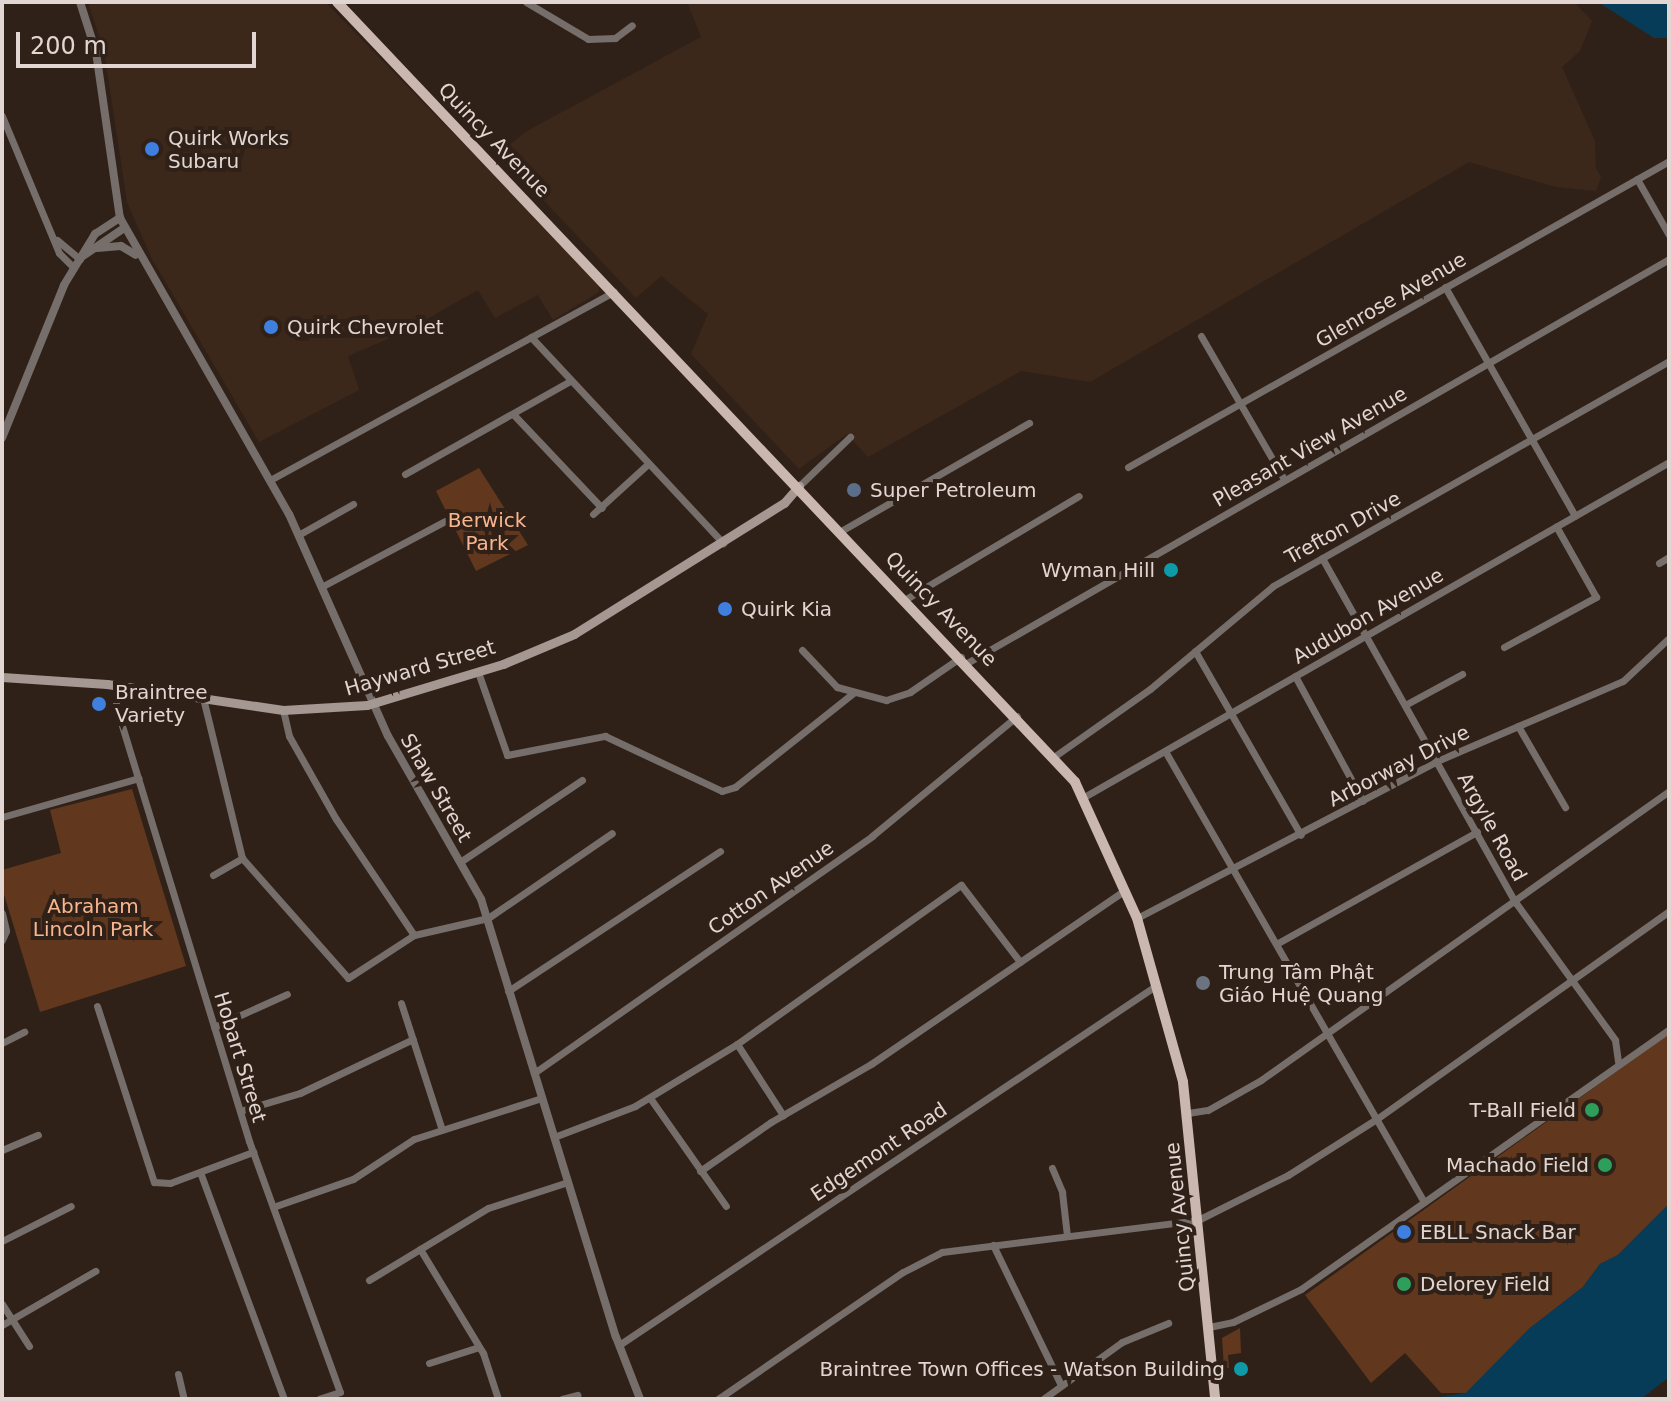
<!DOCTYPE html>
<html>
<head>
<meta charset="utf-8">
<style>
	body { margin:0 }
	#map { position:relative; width:1671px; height:1401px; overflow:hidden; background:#302118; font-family:"DejaVu Sans",sans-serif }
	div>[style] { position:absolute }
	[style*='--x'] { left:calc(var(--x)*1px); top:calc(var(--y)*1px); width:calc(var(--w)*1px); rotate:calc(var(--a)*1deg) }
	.built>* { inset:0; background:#3c271b }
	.green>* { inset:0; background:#61371e }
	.water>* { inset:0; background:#063c58 }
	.minor>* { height:7px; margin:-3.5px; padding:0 3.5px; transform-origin:3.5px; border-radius:3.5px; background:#766e6a }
	.tertiary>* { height:8px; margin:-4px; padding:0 4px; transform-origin:4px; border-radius:4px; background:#766e6a }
	.secondary>* { height:9px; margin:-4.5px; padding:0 4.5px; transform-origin:4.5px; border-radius:4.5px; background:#a59791 }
	.primary>* { height:10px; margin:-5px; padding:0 5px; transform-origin:5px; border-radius:5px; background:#cab7b0 }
	.dots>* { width:22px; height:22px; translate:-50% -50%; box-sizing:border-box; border:4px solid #302118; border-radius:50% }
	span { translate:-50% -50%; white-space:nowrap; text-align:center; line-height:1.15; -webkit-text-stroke:8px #302118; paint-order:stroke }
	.poi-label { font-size:20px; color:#e1d6d1 }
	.left { translate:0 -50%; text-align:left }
	.right { translate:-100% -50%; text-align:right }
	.street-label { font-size:20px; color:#e1d6d1 }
	.park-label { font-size:20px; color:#f9b58f }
	.frame { position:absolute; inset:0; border:4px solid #e1d6d1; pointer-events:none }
	.scale { position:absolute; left:16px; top:32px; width:240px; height:36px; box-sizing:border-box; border:4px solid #e1d6d1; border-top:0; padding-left:10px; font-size:24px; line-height:28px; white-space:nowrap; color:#e1d6d1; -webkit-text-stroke:6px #302118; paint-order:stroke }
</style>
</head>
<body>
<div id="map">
	<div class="built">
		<div style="clip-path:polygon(88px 2px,325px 2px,542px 224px,599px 286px,599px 292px,553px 320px,538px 295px,495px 318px,478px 290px,402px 333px,348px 356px,359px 390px,259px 442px,152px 259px,127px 202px,104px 50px)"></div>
		<div style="clip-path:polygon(687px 2px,1574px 2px,1592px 21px,1580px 51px,1562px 67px,1595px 141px,1596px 168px,1601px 177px,1596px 191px,1556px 187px,1469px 162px,1090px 382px,1021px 371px,868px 457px,847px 434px,799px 469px,691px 354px,708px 314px,661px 276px,636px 298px,499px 153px,527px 131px,701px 37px)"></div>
	</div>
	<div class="green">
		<div style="clip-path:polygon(479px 468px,528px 545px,476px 571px,436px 491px)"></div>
		<div style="clip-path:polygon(132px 789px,186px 966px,40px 1012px,2px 888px,2px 870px,61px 853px,50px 810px)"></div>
		<div style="clip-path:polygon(1669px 1034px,1669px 1204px,1618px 1255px,1600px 1264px,1583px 1287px,1530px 1328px,1466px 1393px,1441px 1393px,1405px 1353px,1371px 1383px,1305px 1295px)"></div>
		<div style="clip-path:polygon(1240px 1328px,1241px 1353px,1228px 1355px,1229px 1368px,1224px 1368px,1222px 1338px)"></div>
	</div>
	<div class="water">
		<div style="clip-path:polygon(1598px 2px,1669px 2px,1669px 38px,1654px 38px)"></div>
		<div style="clip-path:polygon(1669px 1204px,1669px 1377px,1641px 1399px,1426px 1399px,1466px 1393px,1530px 1328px,1583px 1287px,1600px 1264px,1618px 1255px)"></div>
	</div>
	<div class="minor">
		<div style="--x:526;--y:2;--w:72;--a:30.8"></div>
		<div style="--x:588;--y:39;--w:27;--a:-2"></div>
		<div style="--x:615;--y:38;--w:21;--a:-37"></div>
		<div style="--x:2;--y:116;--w:148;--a:67.4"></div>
		<div style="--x:59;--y:253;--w:21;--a:45"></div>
		<div style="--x:1637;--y:179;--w:64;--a:60.3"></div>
		<div style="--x:57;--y:240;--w:30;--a:40"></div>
		<div style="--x:1445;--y:287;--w:263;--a:60.4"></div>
		<div style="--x:1201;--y:336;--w:165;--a:59.9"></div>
		<div style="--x:531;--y:337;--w:282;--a:47"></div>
		<div style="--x:513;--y:414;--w:129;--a:46.6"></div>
		<div style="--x:1128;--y:467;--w:622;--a:-29.49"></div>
		<div style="--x:405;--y:474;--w:189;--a:-29.4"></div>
		<div style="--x:270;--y:480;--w:392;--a:-28.7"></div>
		<div style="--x:799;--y:486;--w:71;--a:-43.9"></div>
		<div style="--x:593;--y:514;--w:74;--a:-42.3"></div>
		<div style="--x:841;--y:531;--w:217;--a:-29.9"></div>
		<div style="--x:300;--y:534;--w:61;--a:-29.5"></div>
		<div style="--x:1322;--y:558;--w:396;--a:60.7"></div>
		<div style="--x:1516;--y:903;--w:169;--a:54.1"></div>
		<div style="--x:1615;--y:1040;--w:22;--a:82"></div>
		<div style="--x:1659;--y:563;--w:12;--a:-31"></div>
		<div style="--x:323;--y:586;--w:138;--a:-28"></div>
		<div style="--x:906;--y:599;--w:201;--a:-30.8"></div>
		<div style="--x:1504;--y:647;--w:105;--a:-28.5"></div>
		<div style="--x:1596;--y:597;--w:81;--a:-119.4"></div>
		<div style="--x:802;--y:650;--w:51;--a:46.6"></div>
		<div style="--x:837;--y:687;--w:51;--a:14.9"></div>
		<div style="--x:886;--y:700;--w:25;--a:-18"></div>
		<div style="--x:910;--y:692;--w:62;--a:-34.5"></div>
		<div style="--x:1195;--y:651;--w:212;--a:60.1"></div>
		<div style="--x:967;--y:663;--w:810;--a:-29.92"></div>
		<div style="--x:478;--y:672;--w:88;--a:70.7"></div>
		<div style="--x:507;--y:755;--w:100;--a:-11"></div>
		<div style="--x:605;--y:736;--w:129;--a:25.2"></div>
		<div style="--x:722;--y:791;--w:14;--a:-17"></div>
		<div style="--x:735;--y:787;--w:151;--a:-38.5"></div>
		<div style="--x:1295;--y:676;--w:142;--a:61.5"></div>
		<div style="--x:116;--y:685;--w:21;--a:90"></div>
		<div style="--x:116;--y:706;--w:455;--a:73"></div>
		<div style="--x:249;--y:1141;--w:267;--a:70.1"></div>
		<div style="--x:340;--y:1392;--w:22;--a:162"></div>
		<div style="--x:203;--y:698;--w:165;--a:76.3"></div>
		<div style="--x:242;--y:858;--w:160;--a:48.5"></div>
		<div style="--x:348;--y:978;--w:79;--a:-33.1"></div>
		<div style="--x:414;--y:935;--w:76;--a:-12.9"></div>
		<div style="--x:488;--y:918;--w:150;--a:-34.4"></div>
		<div style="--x:1405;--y:705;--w:65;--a:-28.5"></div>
		<div style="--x:283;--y:710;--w:27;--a:77"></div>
		<div style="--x:289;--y:736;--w:95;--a:60.5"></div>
		<div style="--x:336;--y:819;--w:140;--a:56.1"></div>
		<div style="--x:1518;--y:726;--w:94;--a:59.9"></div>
		<div style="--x:1165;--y:751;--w:520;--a:60.13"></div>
		<div style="--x:1055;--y:756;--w:116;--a:-35.2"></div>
		<div style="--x:1150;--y:689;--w:160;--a:-39.9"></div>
		<div style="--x:1273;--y:586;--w:455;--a:-29.6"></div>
		<div style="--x:1084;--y:797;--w:674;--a:-29.8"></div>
		<div style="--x:2;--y:817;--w:142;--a:-15.9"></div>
		<div style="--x:460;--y:862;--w:147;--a:-33.9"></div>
		<div style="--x:213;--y:875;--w:34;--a:-30"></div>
		<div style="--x:2;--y:913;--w:18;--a:77"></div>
		<div style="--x:6;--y:931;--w:10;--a:114"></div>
		<div style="--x:1137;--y:918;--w:339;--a:-27.6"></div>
		<div style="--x:1437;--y:761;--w:202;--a:-23.3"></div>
		<div style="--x:1623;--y:681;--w:63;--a:-43.1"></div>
		<div style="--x:1278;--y:943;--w:228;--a:-29.2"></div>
		<div style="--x:508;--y:991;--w:254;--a:-33.4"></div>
		<div style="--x:401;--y:1003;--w:133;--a:72.1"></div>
		<div style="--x:97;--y:1006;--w:185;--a:72.1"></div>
		<div style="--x:154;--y:1182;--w:16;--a:4"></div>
		<div style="--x:170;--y:1183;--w:89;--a:-20.5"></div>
		<div style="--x:214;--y:1027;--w:80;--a:-24.3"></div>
		<div style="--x:2;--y:1043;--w:25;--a:-27"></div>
		<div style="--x:737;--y:1044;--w:85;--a:57.1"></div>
		<div style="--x:534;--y:1073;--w:413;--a:-35"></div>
		<div style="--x:872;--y:836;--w:188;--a:-39.6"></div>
		<div style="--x:650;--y:1098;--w:132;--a:54.9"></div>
		<div style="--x:240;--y:1111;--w:63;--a:-16.7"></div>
		<div style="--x:300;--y:1093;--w:125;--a:-25.5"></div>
		<div style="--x:1188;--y:1113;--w:20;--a:-9"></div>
		<div style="--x:1208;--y:1110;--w:61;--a:-29.5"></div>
		<div style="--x:1261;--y:1080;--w:500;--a:-35.3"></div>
		<div style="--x:554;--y:1137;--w:87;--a:-20.9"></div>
		<div style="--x:635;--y:1106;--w:119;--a:-31.3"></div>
		<div style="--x:737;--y:1044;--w:275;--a:-35.4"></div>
		<div style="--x:961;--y:885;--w:97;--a:52.5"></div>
		<div style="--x:2;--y:1150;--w:39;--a:-23"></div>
		<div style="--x:1052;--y:1168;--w:26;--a:67"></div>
		<div style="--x:1062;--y:1192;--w:44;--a:83.5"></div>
		<div style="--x:700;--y:1171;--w:86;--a:-34.6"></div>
		<div style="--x:771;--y:1122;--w:116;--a:-30.1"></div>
		<div style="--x:871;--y:1064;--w:308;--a:-34.4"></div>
		<div style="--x:200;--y:1172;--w:242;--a:69.7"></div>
		<div style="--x:273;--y:1207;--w:85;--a:-19.3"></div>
		<div style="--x:353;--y:1179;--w:73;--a:-33.3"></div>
		<div style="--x:414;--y:1139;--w:134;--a:-17.8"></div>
		<div style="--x:2;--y:1241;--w:77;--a:-26.9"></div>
		<div style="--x:993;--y:1245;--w:153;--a:64.1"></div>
		<div style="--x:420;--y:1249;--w:122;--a:58.8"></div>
		<div style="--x:483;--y:1353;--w:48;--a:71.9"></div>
		<div style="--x:369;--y:1280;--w:139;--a:-31.2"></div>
		<div style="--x:488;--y:1208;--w:84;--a:-18"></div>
		<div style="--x:2;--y:1304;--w:50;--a:57.3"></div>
		<div style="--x:2;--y:1325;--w:108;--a:-30.1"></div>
		<div style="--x:1209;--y:1327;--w:25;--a:-12"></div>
		<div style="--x:1233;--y:1322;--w:76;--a:-25.9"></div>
		<div style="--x:1301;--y:1289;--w:451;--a:-35.2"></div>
		<div style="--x:619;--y:1345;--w:647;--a:-33.79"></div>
		<div style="--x:429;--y:1363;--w:52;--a:-17.7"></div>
		<div style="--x:178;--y:1374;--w:26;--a:77"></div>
		<div style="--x:562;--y:1399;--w:16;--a:-15"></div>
		<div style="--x:718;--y:1399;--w:224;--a:-34.5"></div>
		<div style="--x:903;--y:1272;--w:44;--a:-27.1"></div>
		<div style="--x:942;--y:1252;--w:258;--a:-7.1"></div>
		<div style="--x:1198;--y:1220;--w:101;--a:-26.6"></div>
		<div style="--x:1288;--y:1175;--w:107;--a:-32.3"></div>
		<div style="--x:1378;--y:1118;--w:357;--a:-35.4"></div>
		<div style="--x:1043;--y:1399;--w:97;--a:-35.8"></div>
		<div style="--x:1122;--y:1342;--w:50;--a:-22.4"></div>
	</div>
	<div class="tertiary">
		<div style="--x:80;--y:2;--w:52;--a:72.3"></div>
		<div style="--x:96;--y:52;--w:168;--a:81.8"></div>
		<div style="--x:120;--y:218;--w:341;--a:60.3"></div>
		<div style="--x:289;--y:514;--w:243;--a:66"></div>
		<div style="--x:388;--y:736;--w:188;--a:60.3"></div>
		<div style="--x:481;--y:899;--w:458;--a:72.9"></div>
		<div style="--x:616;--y:1337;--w:66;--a:68.8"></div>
		<div style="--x:97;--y:248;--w:24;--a:-5"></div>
		<div style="--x:121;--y:246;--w:17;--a:31"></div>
		<div style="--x:83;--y:256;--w:50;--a:-34.3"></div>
		<div style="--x:2;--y:438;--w:165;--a:-67.9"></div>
		<div style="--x:64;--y:285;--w:60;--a:-58.7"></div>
		<div style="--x:95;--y:234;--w:30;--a:-33"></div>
	</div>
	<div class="secondary">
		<div style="--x:2;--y:677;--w:105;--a:3.8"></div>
		<div style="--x:107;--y:684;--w:178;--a:8.4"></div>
		<div style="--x:283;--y:710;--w:84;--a:-3.4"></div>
		<div style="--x:367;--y:705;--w:142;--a:-16.8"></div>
		<div style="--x:503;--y:664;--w:77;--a:-22.9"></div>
		<div style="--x:574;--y:634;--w:248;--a:-32"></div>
		<div style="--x:784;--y:503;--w:23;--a:-49"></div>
	</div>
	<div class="primary">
		<div style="--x:337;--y:2;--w:1074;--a:46.58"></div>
		<div style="--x:1075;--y:782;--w:149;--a:65.5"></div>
		<div style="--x:1137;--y:918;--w:170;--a:74.3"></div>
		<div style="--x:1183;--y:1082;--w:319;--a:84.2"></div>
	</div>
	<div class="dots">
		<div style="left:152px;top:149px;background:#3f7fe0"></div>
		<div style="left:271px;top:327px;background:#3f7fe0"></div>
		<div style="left:854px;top:490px;background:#5c6f8a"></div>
		<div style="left:1171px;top:570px;background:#0f9aa8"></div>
		<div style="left:725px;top:609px;background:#3f7fe0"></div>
		<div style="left:99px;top:704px;background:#3f7fe0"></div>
		<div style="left:1203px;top:983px;background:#6b7280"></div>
		<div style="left:1592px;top:1110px;background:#2e9e5b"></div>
		<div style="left:1605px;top:1165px;background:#2e9e5b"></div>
		<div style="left:1404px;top:1232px;background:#3f7fe0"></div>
		<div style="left:1404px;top:1284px;background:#2e9e5b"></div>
		<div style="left:1241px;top:1369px;background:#0f9aa8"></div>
	</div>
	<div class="poi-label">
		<span class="left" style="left:168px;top:150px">Quirk Works<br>Subaru</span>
		<span class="left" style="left:287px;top:327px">Quirk Chevrolet</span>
		<span class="left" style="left:870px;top:490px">Super Petroleum</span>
		<span class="right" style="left:1155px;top:570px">Wyman Hill</span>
		<span class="left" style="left:741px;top:609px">Quirk Kia</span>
		<span class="left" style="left:115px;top:704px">Braintree<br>Variety</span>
		<span class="left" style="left:1219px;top:984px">Trung Tâm Phật<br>Giáo Huệ Quang</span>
		<span class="right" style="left:1576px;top:1110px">T-Ball Field</span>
		<span class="right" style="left:1589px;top:1165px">Machado Field</span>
		<span class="left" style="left:1420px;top:1232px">EBLL Snack Bar</span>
		<span class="left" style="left:1420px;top:1284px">Delorey Field</span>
		<span class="right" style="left:1225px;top:1369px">Braintree Town Offices - Watson Building</span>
	</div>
	<div class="street-label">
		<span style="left:494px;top:140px;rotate:46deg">Quincy Avenue</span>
		<span style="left:1391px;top:300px;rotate:-30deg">Glenrose Avenue</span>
		<span style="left:1310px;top:447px;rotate:-30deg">Pleasant View Avenue</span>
		<span style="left:1343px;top:528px;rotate:-29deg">Trefton Drive</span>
		<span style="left:941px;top:609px;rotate:46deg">Quincy Avenue</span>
		<span style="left:1368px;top:616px;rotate:-30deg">Audubon Avenue</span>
		<span style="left:420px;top:668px;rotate:-16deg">Hayward Street</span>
		<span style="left:1399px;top:766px;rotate:-27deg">Arborway Drive</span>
		<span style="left:436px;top:788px;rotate:60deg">Shaw Street</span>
		<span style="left:1492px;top:827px;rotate:61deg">Argyle Road</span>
		<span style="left:771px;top:888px;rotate:-35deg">Cotton Avenue</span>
		<span style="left:240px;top:1057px;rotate:73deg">Hobart Street</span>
		<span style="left:879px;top:1152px;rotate:-34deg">Edgemont Road</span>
		<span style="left:1180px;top:1217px;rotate:-96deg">Quincy Avenue</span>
	</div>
	<div class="park-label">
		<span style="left:487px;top:532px">Berwick<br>Park</span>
		<span style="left:93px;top:918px">Abraham<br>Lincoln Park</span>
	</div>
	<div class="frame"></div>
	<div class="scale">200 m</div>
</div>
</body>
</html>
